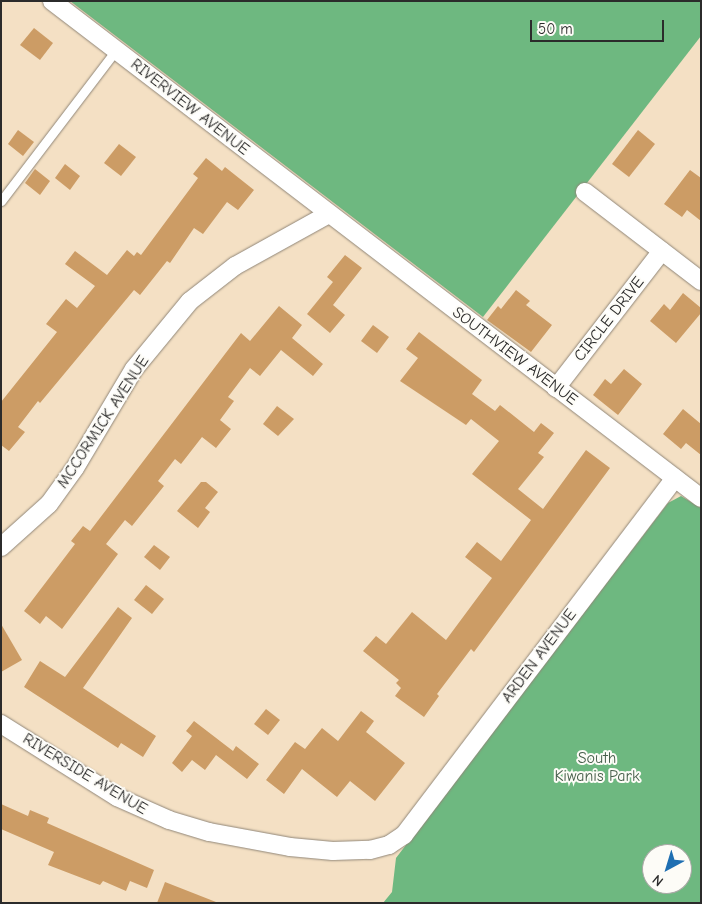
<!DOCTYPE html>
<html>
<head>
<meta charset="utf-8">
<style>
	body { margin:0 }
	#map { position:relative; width:702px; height:904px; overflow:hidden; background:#f4e0c4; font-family:"Comic Neue",sans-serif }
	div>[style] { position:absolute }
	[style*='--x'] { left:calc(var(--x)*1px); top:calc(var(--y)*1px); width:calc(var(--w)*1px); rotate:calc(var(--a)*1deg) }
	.forest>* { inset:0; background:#6eb880 }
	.building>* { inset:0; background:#cc9c65 }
	.roads { filter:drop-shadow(0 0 1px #908678) drop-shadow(0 0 1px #908678) }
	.service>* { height:9px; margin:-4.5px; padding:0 4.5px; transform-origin:4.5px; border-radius:4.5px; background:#fff }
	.minor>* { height:18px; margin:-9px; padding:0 9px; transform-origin:9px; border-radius:9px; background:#fff }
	span { translate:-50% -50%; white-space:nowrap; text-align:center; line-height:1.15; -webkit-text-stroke:4px #fdfcf7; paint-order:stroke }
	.street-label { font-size:16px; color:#2b2b2b }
	.park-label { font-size:16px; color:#475f4b }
	.frame { position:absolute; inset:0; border:2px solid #2b2b2b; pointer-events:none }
	.north { position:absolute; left:642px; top:844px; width:50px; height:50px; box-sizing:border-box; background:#fdfcf7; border:1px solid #a9a8a5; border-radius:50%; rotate:219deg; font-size:14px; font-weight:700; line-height:20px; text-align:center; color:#2b2b2b }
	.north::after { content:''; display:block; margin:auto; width:18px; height:22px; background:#1f6fb2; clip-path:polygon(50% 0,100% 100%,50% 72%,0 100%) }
	.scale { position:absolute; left:530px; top:20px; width:134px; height:22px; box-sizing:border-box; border:2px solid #2b2b2b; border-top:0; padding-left:6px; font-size:15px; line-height:18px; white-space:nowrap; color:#2b2b2b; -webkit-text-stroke:4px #fdfcf7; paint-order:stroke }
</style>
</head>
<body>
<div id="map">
	<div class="forest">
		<div style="clip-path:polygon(70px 1px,701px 1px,701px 36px,483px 317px)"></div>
		<div style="clip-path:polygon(evenodd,681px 496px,701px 508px,701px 903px,383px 903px,392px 892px,396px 858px,668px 503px,681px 496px,652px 854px,682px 854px,682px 884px,652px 884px,652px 854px)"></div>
	</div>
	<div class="building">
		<div style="clip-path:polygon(34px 28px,53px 43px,40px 60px,20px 45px)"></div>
		<div style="clip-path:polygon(18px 130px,34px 142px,23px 156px,8px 144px)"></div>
		<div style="clip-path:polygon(638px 130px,655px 144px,629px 177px,612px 164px)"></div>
		<div style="clip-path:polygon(119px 144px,136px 157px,121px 176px,104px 163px)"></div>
		<div style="clip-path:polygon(206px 158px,222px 171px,225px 167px,254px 190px,238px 210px,227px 202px,203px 234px,194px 228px,170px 263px,167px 261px,140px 295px,134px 290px,40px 403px,38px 401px,18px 427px,25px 432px,9px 451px,1px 445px,1px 402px,57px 332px,46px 324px,66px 299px,77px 308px,95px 286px,65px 264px,75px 251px,107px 275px,127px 250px,134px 256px,137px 252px,141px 255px,198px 178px,193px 174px)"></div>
		<div style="clip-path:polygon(65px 164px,80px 176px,70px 190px,55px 178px)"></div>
		<div style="clip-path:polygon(35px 169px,50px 181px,40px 195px,25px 183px)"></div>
		<div style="clip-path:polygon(690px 170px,701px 178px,701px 221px,687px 210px,682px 217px,664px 204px)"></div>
		<div style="clip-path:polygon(345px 255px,362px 268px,333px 305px,345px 315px,330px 333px,307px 314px,333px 282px,327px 277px)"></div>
		<div style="clip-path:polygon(516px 290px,530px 301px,526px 305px,552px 325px,531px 352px,487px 320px,498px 306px,501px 309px)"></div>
		<div style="clip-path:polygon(683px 293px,701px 308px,701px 313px,676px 343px,650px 321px,664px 304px,670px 310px)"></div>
		<div style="clip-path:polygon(279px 306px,302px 325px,292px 338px,323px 364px,313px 376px,281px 350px,260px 376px,250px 368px,228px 397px,234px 401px,220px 420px,231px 429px,216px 448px,202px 437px,181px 464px,175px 459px,158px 481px,164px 486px,132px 526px,125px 520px,106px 544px,118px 554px,62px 629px,46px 616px,40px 624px,24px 611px,75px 544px,71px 541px,83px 526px,90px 531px,241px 333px,250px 341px)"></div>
		<div style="clip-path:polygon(373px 325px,389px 337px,377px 353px,361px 341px)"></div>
		<div style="clip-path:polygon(419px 332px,482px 380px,472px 394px,495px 411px,500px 405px,534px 432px,541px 423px,554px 433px,538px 453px,544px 457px,518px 489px,543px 509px,586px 450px,610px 468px,474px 652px,471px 649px,437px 694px,439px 696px,424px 717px,395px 696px,401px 688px,396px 683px,399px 680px,363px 651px,376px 636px,386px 644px,412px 612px,446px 640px,492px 578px,465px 557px,477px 542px,501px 561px,531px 520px,472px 474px,499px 441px,471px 419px,466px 425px,400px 381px,418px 358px,406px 349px)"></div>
		<div style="clip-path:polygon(624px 369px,642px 384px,618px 415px,593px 395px,605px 379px,611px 384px)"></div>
		<div style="clip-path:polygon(277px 406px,294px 419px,278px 436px,263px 424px)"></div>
		<div style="clip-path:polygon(683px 409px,701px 424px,701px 455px,686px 443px,681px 449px,663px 434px)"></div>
		<div style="clip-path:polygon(201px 482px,206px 482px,218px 492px,205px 508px,210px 512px,198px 528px,177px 511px)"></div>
		<div style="clip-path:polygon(154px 545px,170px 557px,160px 570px,144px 557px)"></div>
		<div style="clip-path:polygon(146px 585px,164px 599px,152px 614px,134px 600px)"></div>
		<div style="clip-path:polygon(118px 607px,132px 618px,83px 688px,156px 736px,143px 757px,121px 743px,118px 748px,24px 687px,40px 661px,65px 677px)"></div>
		<div style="clip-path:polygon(1px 624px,22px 660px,1px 672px)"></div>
		<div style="clip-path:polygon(266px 709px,280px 720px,268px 735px,254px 724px)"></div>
		<div style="clip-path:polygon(361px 711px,374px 721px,366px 732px,405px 763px,375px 801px,350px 781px,337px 797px,302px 769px,284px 794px,266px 780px,295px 742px,305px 749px,322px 728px,338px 741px)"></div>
		<div style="clip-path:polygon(194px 721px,233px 751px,236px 746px,259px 764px,247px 779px,216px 755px,205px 770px,192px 760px,182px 772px,172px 763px,192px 736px,186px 731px)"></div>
		<div style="clip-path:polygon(1px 804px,28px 816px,30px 810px,49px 818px,47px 823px,154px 870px,147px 888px,130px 881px,126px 891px,103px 881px,100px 885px,48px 865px,54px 852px,1px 829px)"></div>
		<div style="clip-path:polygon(165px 882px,216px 902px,216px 903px,157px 903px)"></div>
	</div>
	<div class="roads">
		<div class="service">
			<div style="--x:1;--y:201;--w:190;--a:-52.7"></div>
		</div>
		<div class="minor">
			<div style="--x:52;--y:1;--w:817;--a:37.44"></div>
			<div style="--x:585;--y:192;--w:146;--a:37.5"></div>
			<div style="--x:556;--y:388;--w:173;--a:-52.3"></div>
			<div style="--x:1;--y:547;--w:64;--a:-41.9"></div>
			<div style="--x:49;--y:504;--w:44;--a:-54.2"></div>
			<div style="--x:75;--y:468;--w:115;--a:-59.2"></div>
			<div style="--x:134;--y:369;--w:88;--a:-50.5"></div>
			<div style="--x:190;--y:301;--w:57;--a:-37.9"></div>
			<div style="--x:235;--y:266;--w:107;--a:-29"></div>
			<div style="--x:1;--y:724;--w:137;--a:32.2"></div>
			<div style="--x:117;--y:797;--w:57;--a:23.9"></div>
			<div style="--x:169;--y:820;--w:42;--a:16.7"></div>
			<div style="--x:209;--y:832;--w:82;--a:10.5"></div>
			<div style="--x:290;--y:847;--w:43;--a:5.3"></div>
			<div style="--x:333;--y:851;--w:37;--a:-2"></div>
			<div style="--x:370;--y:850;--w:20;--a:-15"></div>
			<div style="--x:389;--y:845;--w:18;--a:-34"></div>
			<div style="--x:404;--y:835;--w:448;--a:-52.8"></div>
		</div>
	</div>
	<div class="street-label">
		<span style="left:190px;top:107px;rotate:38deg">RIVERVIEW AVENUE</span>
		<span style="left:609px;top:319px;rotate:-52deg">CIRCLE DRIVE</span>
		<span style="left:515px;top:356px;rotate:37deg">SOUTHVIEW AVENUE</span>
		<span style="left:103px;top:422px;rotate:-57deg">MCCORMICK AVENUE</span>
		<span style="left:539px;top:656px;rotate:-53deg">ARDEN AVENUE</span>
		<span style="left:85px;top:774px;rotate:31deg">RIVERSIDE AVENUE</span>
	</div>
	<div class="park-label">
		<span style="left:597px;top:767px">South<br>Kiwanis Park</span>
	</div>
	<div class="frame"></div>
	<div class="north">N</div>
	<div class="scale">50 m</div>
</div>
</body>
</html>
